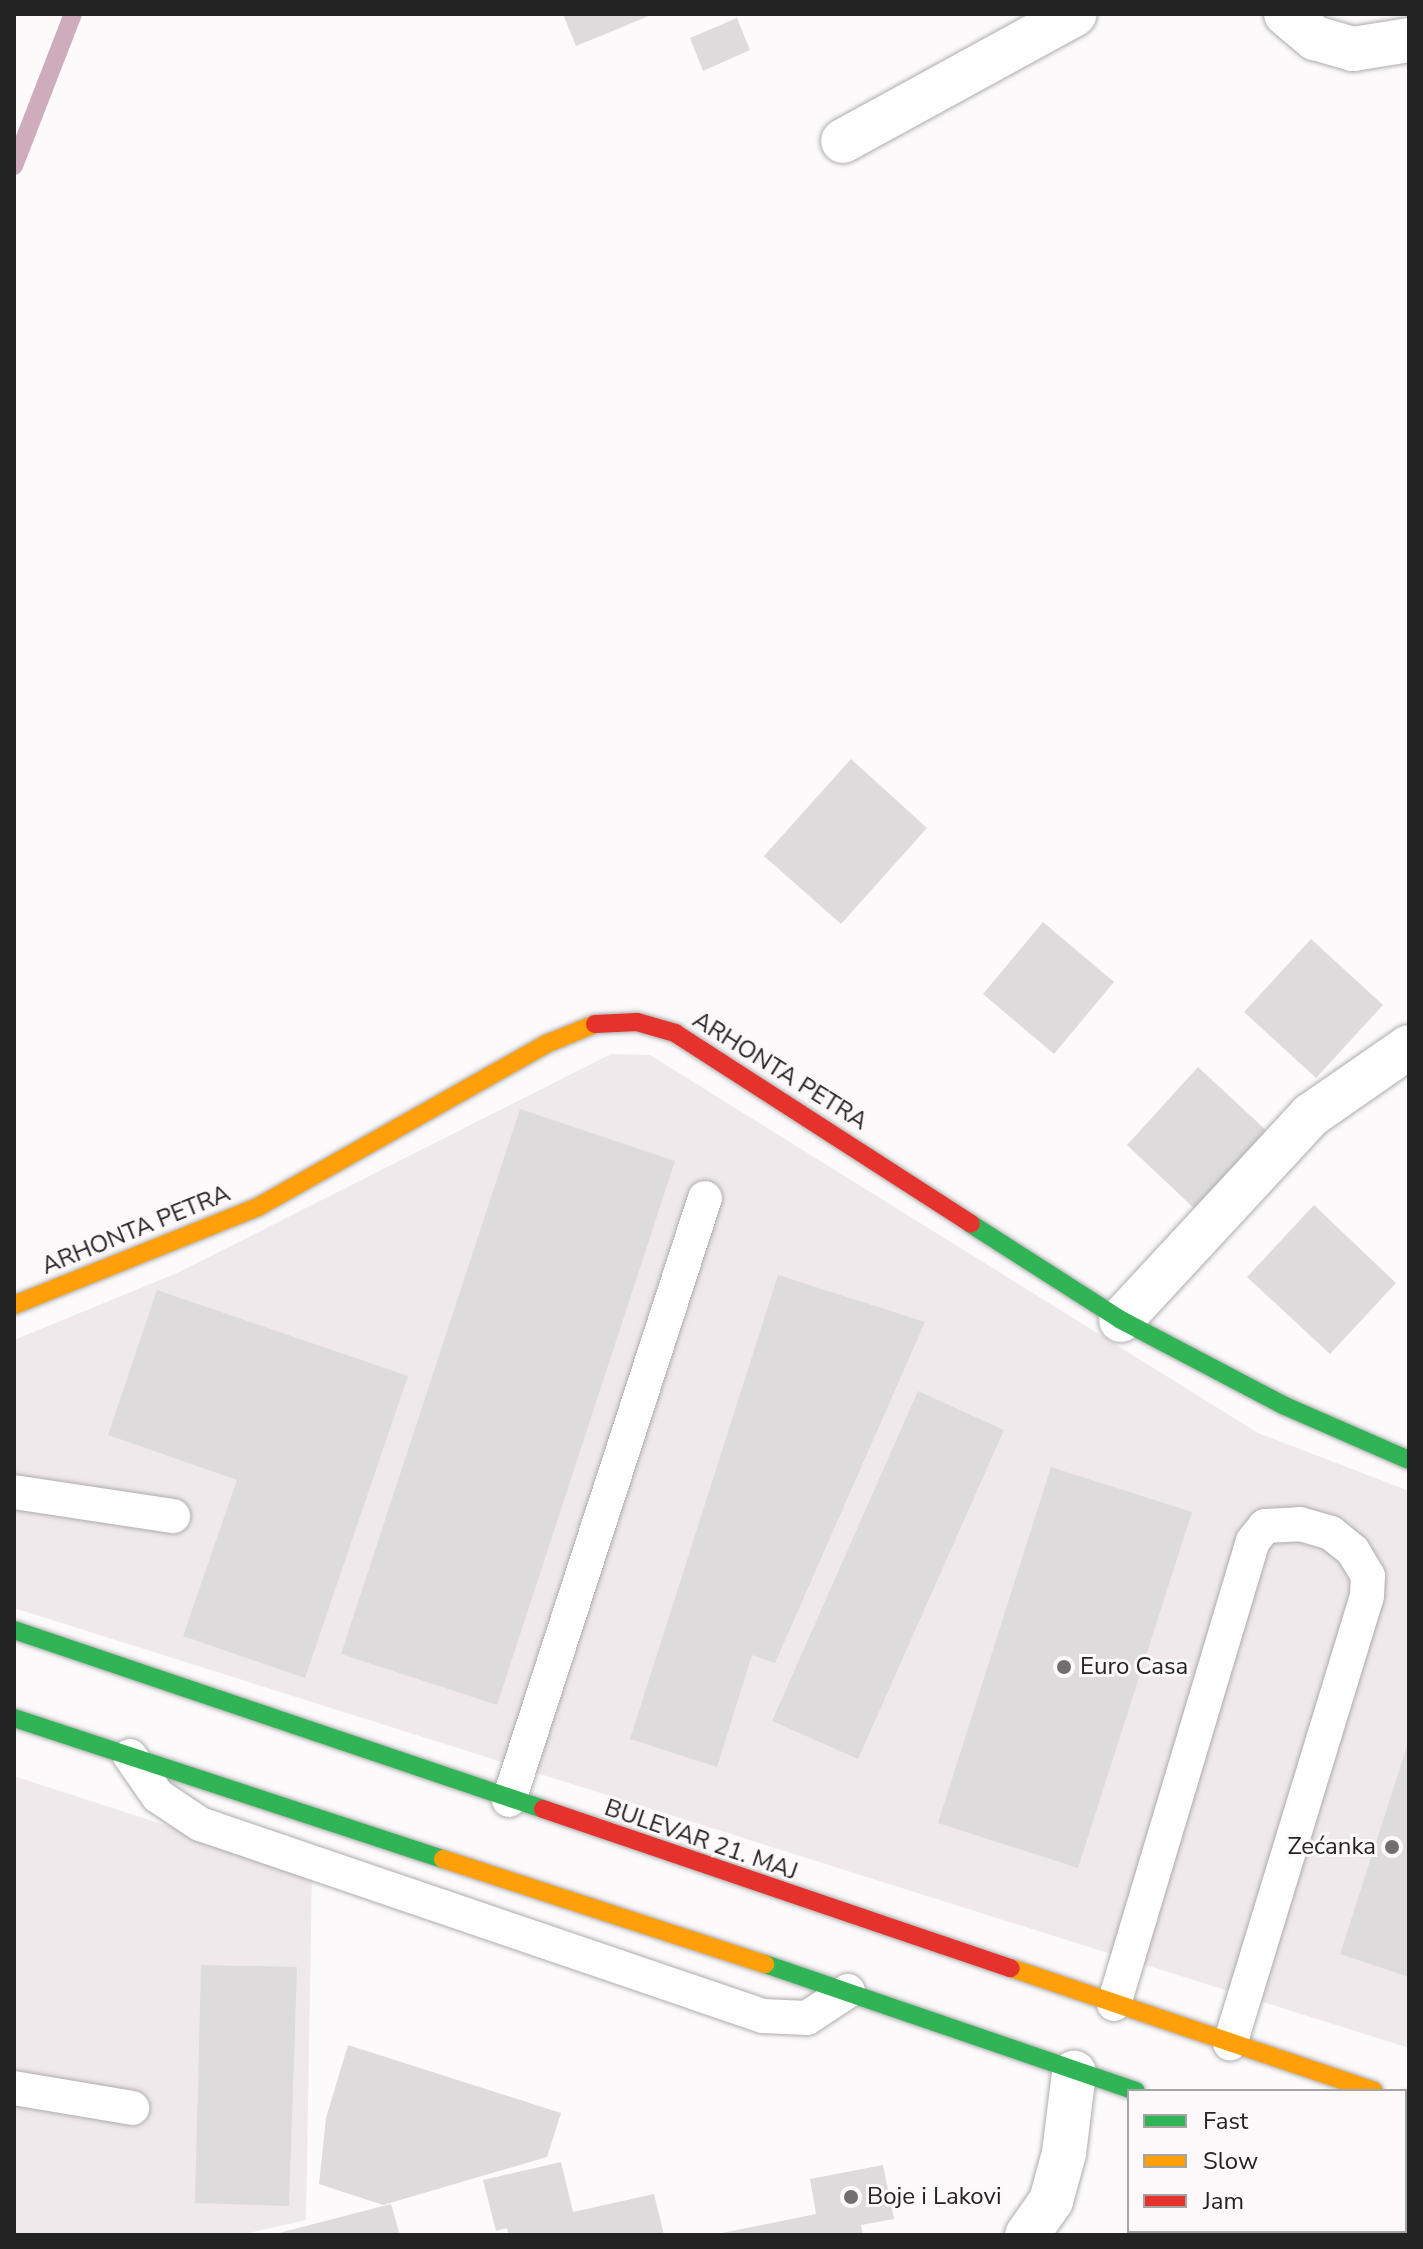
<!DOCTYPE html>
<html>
<head>
<meta charset="utf-8">
<style>
	body { margin:0 }
	#map { position:relative; width:1423px; height:2249px; overflow:hidden; background:#fcfafb; font-family:"Nunito Sans",sans-serif }
	div>[style] { position:absolute }
	[style*='--x'] { left:calc(var(--x)*1px); top:calc(var(--y)*1px); width:calc(var(--w)*1px); rotate:calc(var(--a)*1deg) }
	.built>* { inset:0; background:#f0e9ec }
	.stream>* { height:18px; margin:-9px; padding:0 9px; transform-origin:9px; border-radius:9px; background:#ceacbb }
	.building>* { inset:0; background:#dddbdc }
	.roads { filter:drop-shadow(0 0 2px #aeacad) drop-shadow(0 0 2px #aeacad) }
	.lane>* { height:34px; margin:-17px; padding:0 17px; transform-origin:17px; border-radius:17px; background:#fffefe }
	.street>* { height:44px; margin:-22px; padding:0 22px; transform-origin:22px; border-radius:22px; background:#fffefe }
	.fast>* { height:18px; margin:-9px; padding:0 9px; transform-origin:9px; border-radius:9px; background:#30b455 }
	.slow>* { height:18px; margin:-9px; padding:0 9px; transform-origin:9px; border-radius:9px; background:#ff9f0a }
	.jam>* { height:18px; margin:-9px; padding:0 9px; transform-origin:9px; border-radius:9px; background:#e5322d }
	.dots>* { width:22px; height:22px; translate:-50% -50%; box-sizing:border-box; border:4px solid #fdf9fa; border-radius:50% }
	span { translate:-50% -50%; white-space:nowrap; text-align:center; line-height:1.15; -webkit-text-stroke:6px #fdf9fa; paint-order:stroke }
	.street-label { font-size:24px; color:#242323 }
	.poi-label { font-size:24px; color:#242323 }
	.left { translate:0 -50%; text-align:left }
	.right { translate:-100% -50%; text-align:right }
	.frame { position:absolute; inset:0; border:16px solid #242323; pointer-events:none }
	.legend { position:absolute; left:1127px; top:2089px; width:280px; height:144px; box-sizing:border-box; background:#fdf9fa; border:2px solid #a6a3a4; margin:0; padding:10px 14px; list-style:none; font-size:24px; color:#242323 }
	.legend li { display:flex; align-items:center; gap:16px; height:40px }
	.legend b { width:40px; border:2px solid #a6a3a4 }
</style>
</head>
<body>
<div id="map">
	<div class="built">
		<div style="clip-path:polygon(611px 1054px,650px 1055px,1258px 1433px,1409px 1491px,1409px 2048px,14px 1608px,14px 1340px,177px 1273px)"></div>
		<div style="clip-path:polygon(14px 1776px,312px 1873px,306px 2220px,239px 2235px,14px 2235px)"></div>
	</div>
	<div class="stream">
		<div style="--x:14;--y:166;--w:163;--a:-68.8"></div>
	</div>
	<div class="building">
		<div style="clip-path:polygon(563px 14px,648px 14px,649px 16px,576px 46px)"></div>
		<div style="clip-path:polygon(737px 18px,750px 50px,703px 71px,690px 38px)"></div>
		<div style="clip-path:polygon(851px 759px,927px 828px,841px 924px,764px 856px)"></div>
		<div style="clip-path:polygon(1043px 922px,1114px 982px,1054px 1054px,983px 994px)"></div>
		<div style="clip-path:polygon(1311px 939px,1383px 1005px,1316px 1078px,1244px 1012px)"></div>
		<div style="clip-path:polygon(1198px 1067px,1269px 1133px,1197px 1211px,1127px 1145px)"></div>
		<div style="clip-path:polygon(520px 1109px,675px 1161px,497px 1705px,341px 1654px)"></div>
		<div style="clip-path:polygon(1314px 1205px,1396px 1283px,1330px 1354px,1247px 1277px)"></div>
		<div style="clip-path:polygon(778px 1275px,925px 1322px,775px 1663px,752px 1655px,717px 1767px,630px 1739px)"></div>
		<div style="clip-path:polygon(157px 1290px,408px 1376px,305px 1678px,183px 1636px,237px 1480px,108px 1435px)"></div>
		<div style="clip-path:polygon(918px 1391px,1004px 1430px,858px 1759px,772px 1721px)"></div>
		<div style="clip-path:polygon(1051px 1467px,1192px 1512px,1078px 1868px,938px 1823px)"></div>
		<div style="clip-path:polygon(1408px 1743px,1409px 1743px,1409px 1977px,1340px 1954px)"></div>
		<div style="clip-path:polygon(201px 1965px,297px 1967px,289px 2206px,195px 2203px)"></div>
		<div style="clip-path:polygon(348px 2045px,561px 2113px,547px 2157px,383px 2205px,319px 2184px,326px 2118px)"></div>
		<div style="clip-path:polygon(561px 2162px,573px 2212px,654px 2194px,664px 2235px,509px 2235px,507px 2228px,496px 2231px,483px 2180px)"></div>
		<div style="clip-path:polygon(883px 2165px,894px 2219px,861px 2225px,863px 2235px,712px 2235px,816px 2214px,810px 2179px)"></div>
		<div style="clip-path:polygon(391px 2204px,400px 2235px,275px 2235px,275px 2234px)"></div>
	</div>
	<div class="roads">
		<div class="lane">
			<div style="--x:14;--y:1492;--w:161;--a:8.6"></div>
			<div style="--x:130;--y:1756;--w:49;--a:55"></div>
			<div style="--x:158;--y:1796;--w:50;--a:33.7"></div>
			<div style="--x:200;--y:1824;--w:595;--a:18.83"></div>
			<div style="--x:763;--y:2016;--w:44;--a:2.6"></div>
			<div style="--x:807;--y:2018;--w:49;--a:-33.4"></div>
			<div style="--x:509;--y:1800;--w:633;--a:-71.97"></div>
			<div style="--x:1114;--y:2004;--w:483;--a:-73.3"></div>
			<div style="--x:1253;--y:1541;--w:19;--a:-51"></div>
			<div style="--x:1265;--y:1526;--w:35;--a:-3"></div>
			<div style="--x:1300;--y:1524;--w:32;--a:16"></div>
			<div style="--x:1331;--y:1533;--w:28;--a:39"></div>
			<div style="--x:1353;--y:1551;--w:29;--a:59"></div>
			<div style="--x:1368;--y:1576;--w:20;--a:93"></div>
			<div style="--x:1367;--y:1596;--w:468;--a:107"></div>
			<div style="--x:14;--y:2088;--w:120;--a:9.6"></div>
		</div>
		<div class="street">
			<div style="--x:1286;--y:14;--w:38;--a:40"></div>
			<div style="--x:1315;--y:38;--w:40;--a:16"></div>
			<div style="--x:1353;--y:49;--w:57;--a:-9.1"></div>
			<div style="--x:843;--y:141;--w:264;--a:-28.7"></div>
			<div style="--x:1121;--y:1320;--w:280;--a:-47.2"></div>
			<div style="--x:1311;--y:1115;--w:119;--a:-34.8"></div>
			<div style="--x:1027;--y:2235;--w:42;--a:-54.8"></div>
			<div style="--x:1051;--y:2201;--w:50;--a:-74.8"></div>
			<div style="--x:1064;--y:2153;--w:81;--a:-82.9"></div>
		</div>
		<div class="fast">
			<div style="--x:971;--y:1224;--w:178;--a:32.6"></div>
			<div style="--x:1121;--y:1320;--w:183;--a:27.7"></div>
			<div style="--x:1283;--y:1405;--w:137;--a:23.6"></div>
			<div style="--x:14;--y:1630;--w:558;--a:18.69"></div>
			<div style="--x:14;--y:1718;--w:452;--a:18.2"></div>
			<div style="--x:765;--y:1964;--w:392;--a:18.9"></div>
			<div style="--x:1405;--y:2101;--w:4;--a:14"></div>
			<div style="--x:1405;--y:2178;--w:4;--a:27"></div>
		</div>
		<div class="slow">
			<div style="--x:14;--y:1305;--w:263;--a:-21.9"></div>
			<div style="--x:258;--y:1207;--w:331;--a:-29.5"></div>
			<div style="--x:546;--y:1044;--w:53;--a:-22.2"></div>
			<div style="--x:443;--y:1859;--w:339;--a:18.1"></div>
			<div style="--x:1011;--y:1968;--w:383;--a:18.7"></div>
		</div>
		<div class="jam">
			<div style="--x:595;--y:1024;--w:42;--a:-2.7"></div>
			<div style="--x:637;--y:1022;--w:40;--a:16"></div>
			<div style="--x:675;--y:1033;--w:352;--a:32.8"></div>
			<div style="--x:543;--y:1809;--w:494;--a:18.8"></div>
		</div>
	</div>
	<div class="dots">
		<div style="left:1064px;top:1667px;background:#706e6f"></div>
		<div style="left:1392px;top:1847px;background:#706e6f"></div>
		<div style="left:851px;top:2197px;background:#706e6f"></div>
	</div>
	<div class="street-label">
		<span style="left:780px;top:1071px;rotate:32deg">ARHONTA PETRA</span>
		<span style="left:136px;top:1230px;rotate:-22deg">ARHONTA PETRA</span>
		<span style="left:701px;top:1840px;rotate:19deg">BULEVAR 21. MAJ</span>
	</div>
	<div class="poi-label">
		<span class="left" style="left:1080px;top:1667px">Euro Casa</span>
		<span class="right" style="left:1376px;top:1847px">Zećanka</span>
		<span class="left" style="left:867px;top:2197px">Boje i Lakovi</span>
	</div>
	<div class="frame"></div>
	<ul class="legend">
	<li><b style="height:10px;background:#30b455"></b>Fast</li>
	<li><b style="height:10px;background:#ff9f0a"></b>Slow</li>
	<li><b style="height:10px;background:#e5322d"></b>Jam</li>
	</ul>
</div>
</body>
</html>
